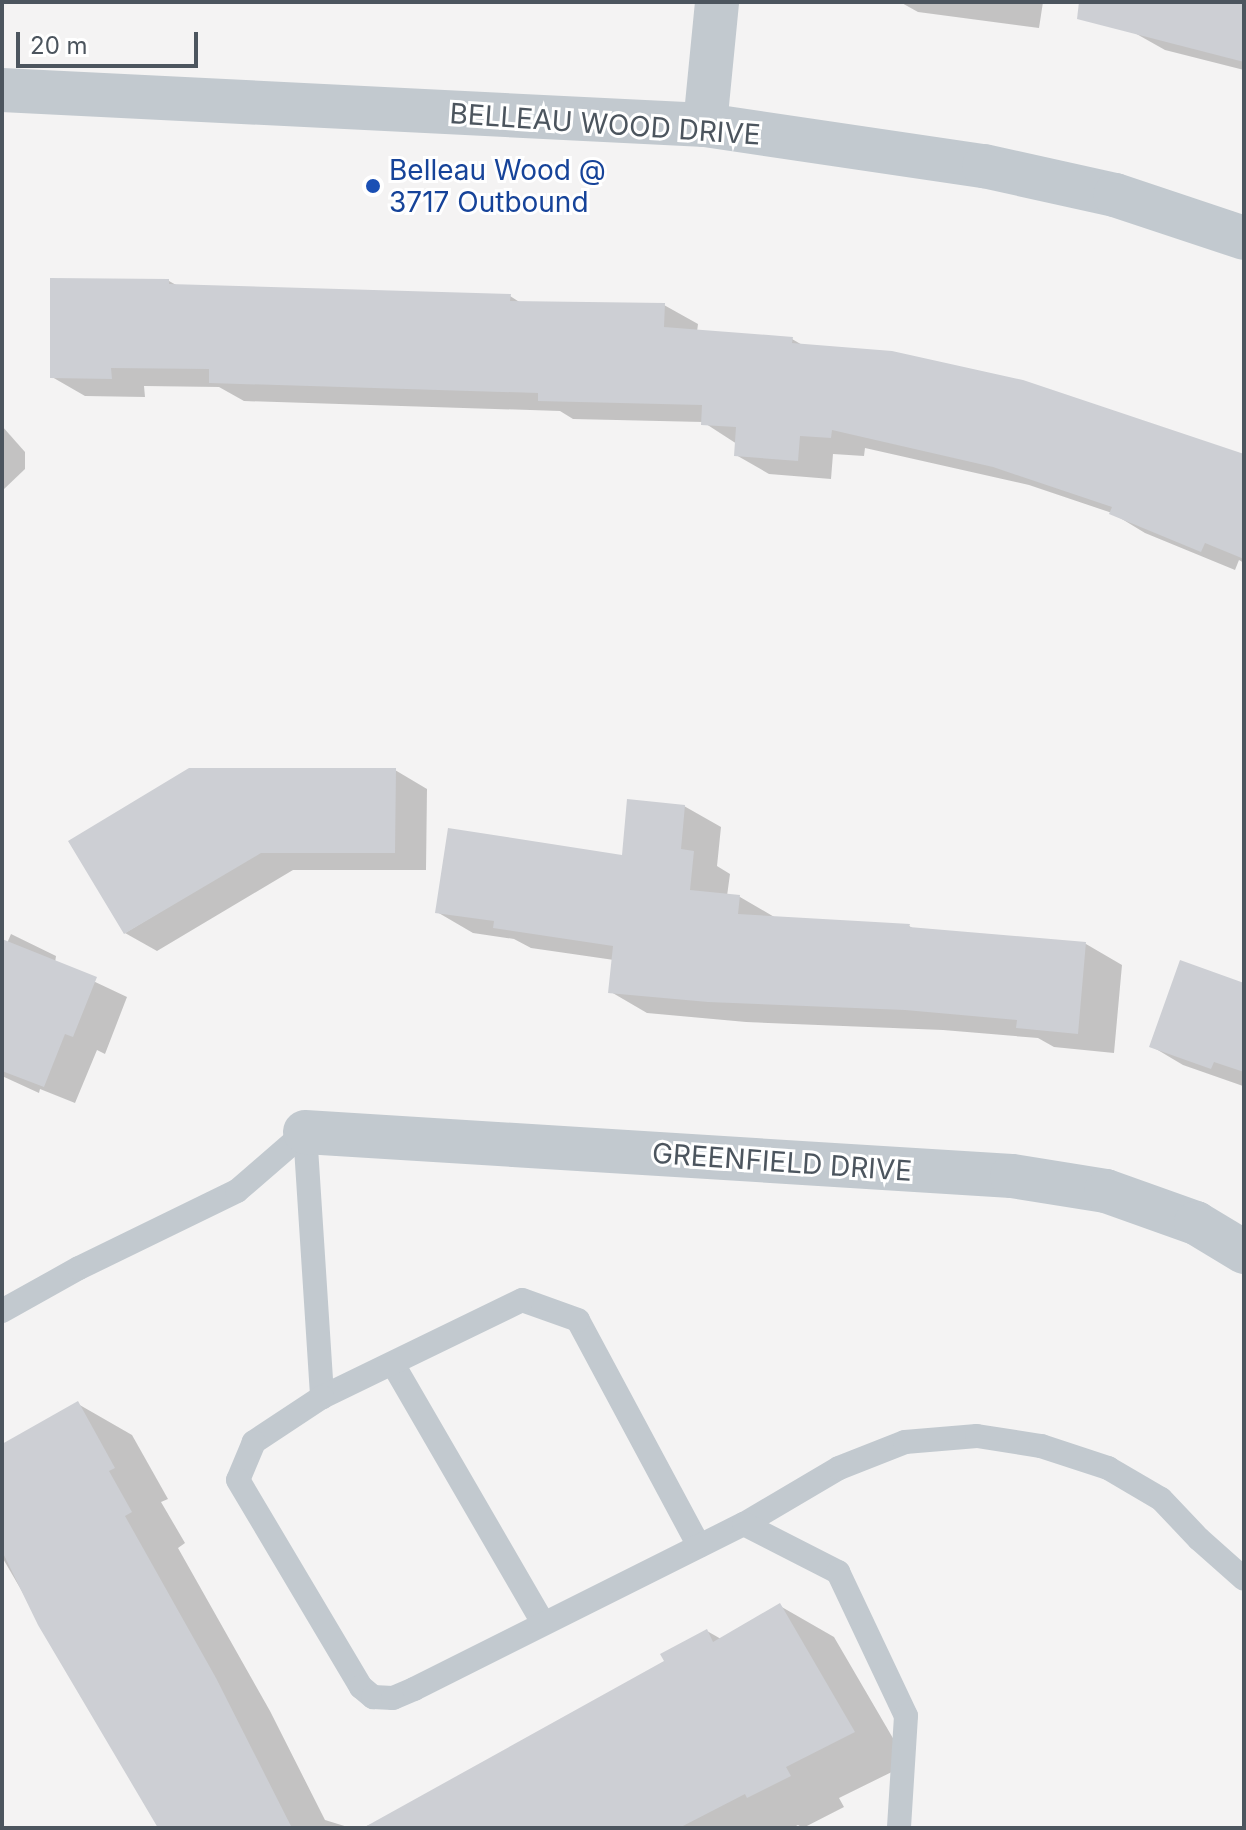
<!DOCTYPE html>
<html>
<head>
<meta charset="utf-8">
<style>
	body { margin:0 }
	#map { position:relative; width:1246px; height:1830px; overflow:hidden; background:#f4f3f3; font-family:Inter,sans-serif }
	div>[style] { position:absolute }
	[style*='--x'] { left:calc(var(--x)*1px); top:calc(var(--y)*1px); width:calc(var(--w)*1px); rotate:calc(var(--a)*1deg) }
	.shadow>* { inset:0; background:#0003 }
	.building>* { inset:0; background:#cdcfd4 }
	.service>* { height:24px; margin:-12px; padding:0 12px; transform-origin:12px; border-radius:12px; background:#c2c9cf }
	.minor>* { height:44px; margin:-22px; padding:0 22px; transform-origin:22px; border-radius:22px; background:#c2c9cf }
	.dots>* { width:22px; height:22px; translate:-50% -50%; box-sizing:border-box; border:4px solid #fff; border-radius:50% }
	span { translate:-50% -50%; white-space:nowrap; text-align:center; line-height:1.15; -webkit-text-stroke:6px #fff; paint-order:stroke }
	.street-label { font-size:28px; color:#4c555e }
	.transit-label { font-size:28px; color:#164399 }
	.left { translate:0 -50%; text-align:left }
	.frame { position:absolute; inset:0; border:4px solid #4c555e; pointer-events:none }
	.scale { position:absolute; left:16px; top:32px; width:182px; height:36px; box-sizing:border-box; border:4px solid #4c555e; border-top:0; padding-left:10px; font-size:24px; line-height:28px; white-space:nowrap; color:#4c555e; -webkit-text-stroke:6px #fff; paint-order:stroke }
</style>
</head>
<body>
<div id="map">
	<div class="shadow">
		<div style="clip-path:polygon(900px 2px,1043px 2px,1039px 28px,918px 12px)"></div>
		<div style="clip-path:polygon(1141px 2px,1244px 2px,1244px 70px,1165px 50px,1133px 32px)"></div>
		<div style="clip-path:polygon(169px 281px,178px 286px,510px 296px,521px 303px,664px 305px,698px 324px,697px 332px,792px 339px,804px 346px,1244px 457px,1244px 563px,1239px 560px,1235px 570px,1145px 533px,1112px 513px,1029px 485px,865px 448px,864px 456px,833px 454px,831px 479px,769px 474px,736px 455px,737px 444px,703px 422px,573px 419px,560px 411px,244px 401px,219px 387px,144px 386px,145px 397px,85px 396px,52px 377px)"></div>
		<div style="clip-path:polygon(2px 426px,25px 452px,25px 469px,2px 491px)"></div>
		<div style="clip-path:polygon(395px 770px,427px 789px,426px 870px,293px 870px,157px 951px,125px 933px)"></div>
		<div style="clip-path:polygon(684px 806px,721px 827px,717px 866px,730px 874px,727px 896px,740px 897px,776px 918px,909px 926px,916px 930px,1086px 944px,1122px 965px,1114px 1053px,1054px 1047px,1038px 1038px,943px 1030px,746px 1022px,647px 1013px,611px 992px,614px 960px,531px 948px,514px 939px,473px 933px,437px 912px,623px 857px)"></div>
		<div style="clip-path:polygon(11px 934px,56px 956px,55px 963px,127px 997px,105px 1054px,97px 1050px,75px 1103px,40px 1089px,39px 1093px,2px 1076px,2px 955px)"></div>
		<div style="clip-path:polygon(1244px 985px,1243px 1086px,1183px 1065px,1151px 1046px)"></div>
		<div style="clip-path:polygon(78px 1404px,132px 1435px,168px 1499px,161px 1502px,185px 1543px,178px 1548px,270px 1711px,325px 1820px,351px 1828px,160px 1828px,2px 1557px,2px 1446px)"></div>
		<div style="clip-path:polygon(780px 1606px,834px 1637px,908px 1764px,839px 1798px,844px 1807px,803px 1828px,798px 1825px,792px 1828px,361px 1828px,380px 1821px,667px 1662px,707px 1631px,721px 1639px)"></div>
	</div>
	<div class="building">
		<div style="clip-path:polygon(1079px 2px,1244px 2px,1244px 62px,1077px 19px)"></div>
		<div style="clip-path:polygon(50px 278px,169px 279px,169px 284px,511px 294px,510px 301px,665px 303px,664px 327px,793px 337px,792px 343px,892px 351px,1023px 380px,1244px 454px,1244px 559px,1205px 543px,1201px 552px,1109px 514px,1112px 507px,993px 467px,832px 430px,831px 438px,800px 436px,798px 461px,734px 456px,736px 427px,701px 425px,702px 405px,538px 401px,538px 393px,209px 383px,209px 369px,111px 368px,112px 379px,50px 378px)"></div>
		<div style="clip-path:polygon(189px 768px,396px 768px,395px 853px,261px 853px,124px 934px,68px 841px)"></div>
		<div style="clip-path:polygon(627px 799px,685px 805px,681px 849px,694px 851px,690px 890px,740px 895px,738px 914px,910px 924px,909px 927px,1086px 942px,1078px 1034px,1016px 1028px,1017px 1020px,905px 1010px,708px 1002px,608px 993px,613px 946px,493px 928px,494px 921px,435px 913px,448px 828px,622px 855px)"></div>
		<div style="clip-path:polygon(2px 939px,97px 977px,73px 1037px,65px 1034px,44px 1087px,2px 1071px)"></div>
		<div style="clip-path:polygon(1180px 960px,1244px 983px,1244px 1072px,1214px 1062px,1211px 1069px,1149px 1047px)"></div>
		<div style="clip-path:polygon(78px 1401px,115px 1468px,109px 1471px,132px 1512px,125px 1516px,216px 1678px,292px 1828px,158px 1828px,38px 1625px,2px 1551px,2px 1444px)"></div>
		<div style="clip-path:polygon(780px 1603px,855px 1732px,786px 1767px,791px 1776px,747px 1798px,745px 1794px,679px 1828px,363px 1828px,664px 1661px,660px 1654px,707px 1629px,713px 1642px)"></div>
	</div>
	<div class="service">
		<div style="--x:305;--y:1132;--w:266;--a:86.3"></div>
		<div style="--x:2;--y:1311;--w:88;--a:-29.2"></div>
		<div style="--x:79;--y:1268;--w:176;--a:-26"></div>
		<div style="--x:237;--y:1191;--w:90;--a:-40.9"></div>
		<div style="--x:393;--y:1364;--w:299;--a:59.9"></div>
		<div style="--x:744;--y:1524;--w:110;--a:-30.5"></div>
		<div style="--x:839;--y:1468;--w:71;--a:-21.5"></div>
		<div style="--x:905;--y:1442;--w:72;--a:-4.8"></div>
		<div style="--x:977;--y:1436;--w:65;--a:8.9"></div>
		<div style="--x:1041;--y:1446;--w:71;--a:18.2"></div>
		<div style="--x:1108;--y:1468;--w:61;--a:30.3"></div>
		<div style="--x:1161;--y:1499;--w:55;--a:46.5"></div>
		<div style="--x:1199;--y:1539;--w:60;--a:41.6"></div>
		<div style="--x:699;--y:1546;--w:256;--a:-118.2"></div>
		<div style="--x:578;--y:1320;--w:59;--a:-160.3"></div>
		<div style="--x:522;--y:1300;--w:222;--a:154.1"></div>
		<div style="--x:322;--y:1397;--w:82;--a:146.5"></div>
		<div style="--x:254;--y:1442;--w:41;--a:112.8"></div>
		<div style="--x:238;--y:1480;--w:241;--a:59.3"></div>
		<div style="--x:361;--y:1687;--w:16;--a:40"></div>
		<div style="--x:373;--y:1697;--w:20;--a:3"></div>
		<div style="--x:393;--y:1698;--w:23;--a:-23"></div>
		<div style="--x:414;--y:1689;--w:369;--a:-26.6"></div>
		<div style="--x:744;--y:1524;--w:106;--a:27.1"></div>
		<div style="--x:838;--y:1572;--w:159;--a:64.7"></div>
		<div style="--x:906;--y:1716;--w:112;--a:93.6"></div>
	</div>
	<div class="minor">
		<div style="--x:2;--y:90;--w:704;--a:2.85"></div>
		<div style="--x:705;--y:125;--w:282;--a:8.4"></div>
		<div style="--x:984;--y:166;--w:134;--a:12.5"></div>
		<div style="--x:1115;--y:195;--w:136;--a:18.4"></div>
		<div style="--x:705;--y:125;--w:124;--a:-84.4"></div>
		<div style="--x:305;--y:1132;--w:708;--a:3.56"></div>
		<div style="--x:1012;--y:1176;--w:95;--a:9.1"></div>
		<div style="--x:1106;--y:1191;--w:96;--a:19.6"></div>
		<div style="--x:1196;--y:1223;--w:56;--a:31.1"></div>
	</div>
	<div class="dots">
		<div style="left:373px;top:186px;background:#1a4fb4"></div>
	</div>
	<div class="street-label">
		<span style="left:605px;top:124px;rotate:4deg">BELLEAU WOOD DRIVE</span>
		<span style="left:782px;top:1162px;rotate:4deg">GREENFIELD DRIVE</span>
	</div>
	<div class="transit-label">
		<span class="left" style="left:389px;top:186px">Belleau Wood @<br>3717 Outbound</span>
	</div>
	<div class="frame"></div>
	<div class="scale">20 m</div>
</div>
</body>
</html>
